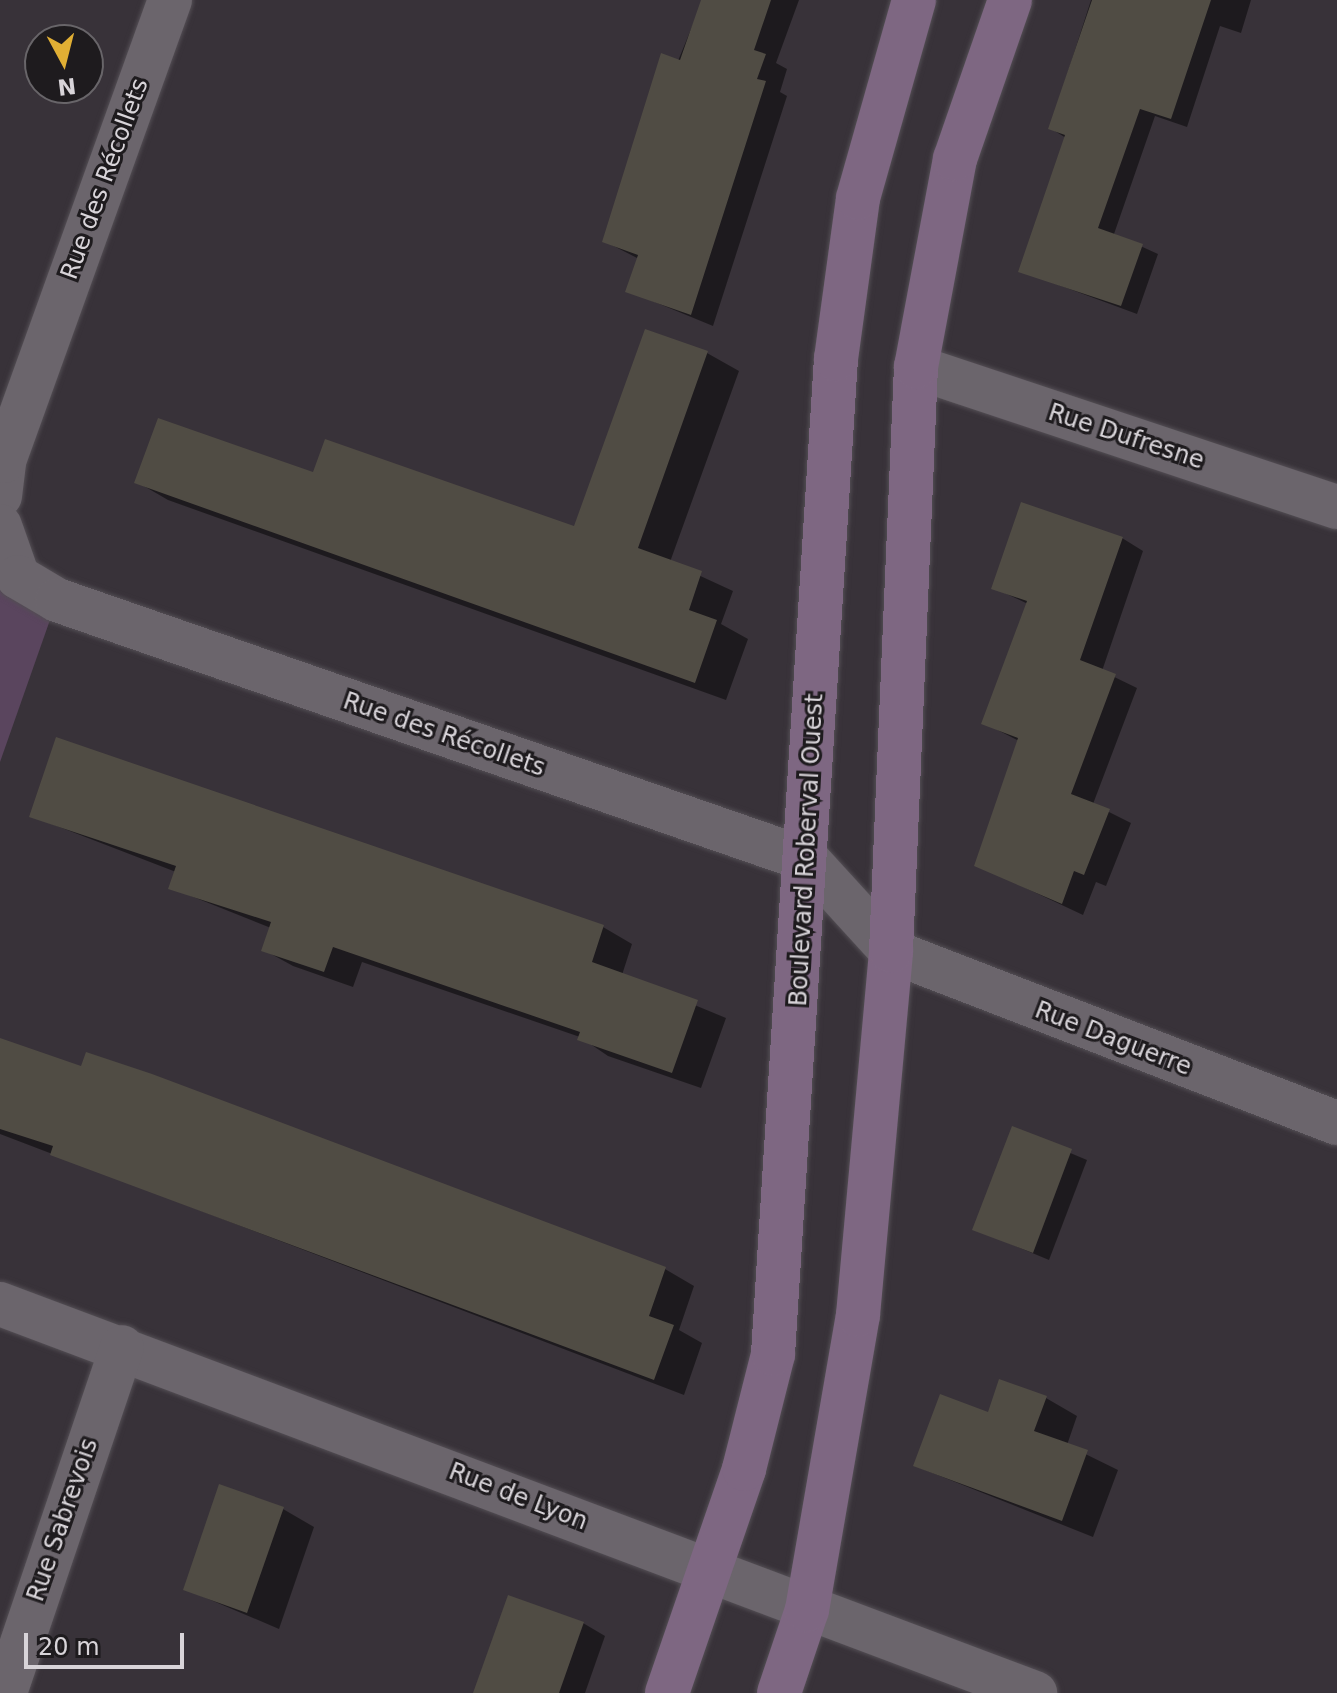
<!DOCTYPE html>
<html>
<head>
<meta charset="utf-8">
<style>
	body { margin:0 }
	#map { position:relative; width:1337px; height:1693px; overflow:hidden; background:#383239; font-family:"DejaVu Sans",sans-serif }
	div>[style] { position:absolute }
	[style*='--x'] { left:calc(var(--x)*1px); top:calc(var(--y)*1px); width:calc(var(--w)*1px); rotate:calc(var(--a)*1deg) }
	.green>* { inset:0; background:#5a455e }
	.shadow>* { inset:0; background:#0007 }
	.building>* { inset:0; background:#504c44 }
	.roads { filter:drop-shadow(0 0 2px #534e54) drop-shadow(0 0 2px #534e54) }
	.street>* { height:44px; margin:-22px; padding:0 22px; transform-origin:22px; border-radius:22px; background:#6b656c }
	.secondary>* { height:44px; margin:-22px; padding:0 22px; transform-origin:22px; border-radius:22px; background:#7e6782 }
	span { translate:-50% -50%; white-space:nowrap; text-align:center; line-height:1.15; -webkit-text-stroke:6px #1e1b1e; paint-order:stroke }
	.street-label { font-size:24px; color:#d8d4d9 }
	.north { position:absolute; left:24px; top:24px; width:80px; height:80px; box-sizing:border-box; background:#1e1b1e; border:2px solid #686569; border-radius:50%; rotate:173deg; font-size:22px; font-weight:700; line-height:32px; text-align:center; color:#d8d4d9 }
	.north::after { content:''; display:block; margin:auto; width:28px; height:36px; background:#e1af34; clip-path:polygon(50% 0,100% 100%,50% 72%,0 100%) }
	.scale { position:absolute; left:24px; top:1633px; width:160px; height:36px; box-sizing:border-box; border:4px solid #d8d4d9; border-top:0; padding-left:10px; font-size:24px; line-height:28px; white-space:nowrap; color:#d8d4d9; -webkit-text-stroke:6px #1e1b1e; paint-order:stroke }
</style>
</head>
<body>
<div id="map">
	<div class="green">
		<div style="clip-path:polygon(0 526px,57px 600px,0 762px)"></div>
	</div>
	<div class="shadow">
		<div style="clip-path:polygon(703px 0,799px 0,776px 63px,787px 69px,780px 92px,787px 96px,713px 326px,628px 291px,639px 259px,604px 241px)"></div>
		<div style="clip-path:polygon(1091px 0,1251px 0,1241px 33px,1220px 26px,1187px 127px,1155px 116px,1114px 234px,1158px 254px,1137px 314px,1021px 271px,1066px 138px,1050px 128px)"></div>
		<div style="clip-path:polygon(707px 353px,739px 371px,670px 562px,733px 591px,721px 624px,748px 639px,726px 700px,168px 500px,137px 482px,314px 475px,575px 528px)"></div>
		<div style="clip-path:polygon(1122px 538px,1143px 551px,1102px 671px,1137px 688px,1093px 804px,1131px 823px,1106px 886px,1096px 882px,1083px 915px,977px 865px,1019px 741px,984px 723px,1028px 604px,994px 588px)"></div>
		<div style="clip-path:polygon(57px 739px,603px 927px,632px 944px,622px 975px,726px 1018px,701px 1088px,608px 1056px,580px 1037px,362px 962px,353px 987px,293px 966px,264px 950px,271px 928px,171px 888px,176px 872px,31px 816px)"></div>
		<div style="clip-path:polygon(0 1040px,665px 1269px,694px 1286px,679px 1330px,702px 1343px,684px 1395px,0 1134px)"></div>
		<div style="clip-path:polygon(1013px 1129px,1087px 1160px,1049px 1260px,975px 1229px)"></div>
		<div style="clip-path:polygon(1046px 1398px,1077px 1416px,1067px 1445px,1118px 1470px,1093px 1537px,915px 1466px,989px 1414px)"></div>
		<div style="clip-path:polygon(283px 1509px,314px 1527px,279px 1629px,185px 1589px)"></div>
		<div style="clip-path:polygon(583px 1623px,605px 1636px,585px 1693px,475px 1693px)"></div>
	</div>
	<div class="building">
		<div style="clip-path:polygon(701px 0,771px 0,754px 50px,766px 54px,757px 79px,766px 81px,691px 315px,625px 292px,638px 255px,602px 242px,661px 53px,680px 60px)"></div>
		<div style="clip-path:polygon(1092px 0,1211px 0,1171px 119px,1140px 109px,1098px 228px,1143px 244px,1121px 306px,1018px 272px,1065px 135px,1048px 129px)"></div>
		<div style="clip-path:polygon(645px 329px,708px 351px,638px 548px,702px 571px,689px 610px,717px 620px,695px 683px,134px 483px,158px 418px,313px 472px,325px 439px,574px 526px)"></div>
		<div style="clip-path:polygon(1021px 502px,1123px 537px,1080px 660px,1116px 674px,1071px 794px,1110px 809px,1084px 875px,1074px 871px,1062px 904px,974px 866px,1018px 738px,981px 724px,1027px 601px,991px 589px)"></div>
		<div style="clip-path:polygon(56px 737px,604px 925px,592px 962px,698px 1000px,672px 1073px,577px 1040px,580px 1032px,333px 947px,324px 972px,261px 951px,271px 922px,168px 889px,176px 866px,29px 817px)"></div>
		<div style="clip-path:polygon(0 1038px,81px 1066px,86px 1052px,152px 1074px,666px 1267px,649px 1316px,674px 1325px,654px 1380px,50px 1155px,53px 1146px,0 1129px)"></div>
		<div style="clip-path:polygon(1012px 1126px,1072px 1149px,1033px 1253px,972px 1230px)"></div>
		<div style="clip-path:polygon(999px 1379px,1047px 1396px,1034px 1431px,1088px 1450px,1062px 1521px,913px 1466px,940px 1394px,988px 1412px)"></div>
		<div style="clip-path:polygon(219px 1484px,284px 1507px,247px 1613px,183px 1590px)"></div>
		<div style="clip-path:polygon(508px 1595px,584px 1622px,559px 1693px,473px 1693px)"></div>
	</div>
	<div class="roads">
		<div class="street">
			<div style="--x:916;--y:367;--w:444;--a:18.4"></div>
			<div style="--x:0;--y:496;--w:35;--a:-83"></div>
			<div style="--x:4;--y:461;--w:490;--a:-70.2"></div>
			<div style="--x:0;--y:526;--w:54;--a:70.6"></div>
			<div style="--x:18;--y:577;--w:45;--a:30.5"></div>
			<div style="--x:57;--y:600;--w:795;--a:19.1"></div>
			<div style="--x:808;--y:860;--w:123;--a:47.6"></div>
			<div style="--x:891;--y:951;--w:478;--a:21.1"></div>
			<div style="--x:0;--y:1304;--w:1106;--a:20.6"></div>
			<div style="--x:5;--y:1693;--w:365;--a:-71.3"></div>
		</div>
		<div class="secondary">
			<div style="--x:667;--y:1693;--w:237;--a:-71"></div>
			<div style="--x:744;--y:1469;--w:119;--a:-75.8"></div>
			<div style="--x:773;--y:1354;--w:997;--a:-86.38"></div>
			<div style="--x:836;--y:359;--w:162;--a:-82.2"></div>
			<div style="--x:858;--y:198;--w:206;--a:-74.2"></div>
			<div style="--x:779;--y:1693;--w:88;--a:-71.4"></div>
			<div style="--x:807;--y:1610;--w:299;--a:-80.2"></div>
			<div style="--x:858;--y:1315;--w:365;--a:-84.8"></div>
			<div style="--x:891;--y:951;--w:585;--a:-87.55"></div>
			<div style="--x:916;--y:367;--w:212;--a:-79.4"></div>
			<div style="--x:955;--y:159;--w:168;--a:-70.9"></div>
		</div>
	</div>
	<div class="street-label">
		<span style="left:105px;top:179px;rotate:-70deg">Rue des Récollets</span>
		<span style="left:1126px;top:437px;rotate:18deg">Rue Dufresne</span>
		<span style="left:444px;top:735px;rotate:19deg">Rue des Récollets</span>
		<span style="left:807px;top:850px;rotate:-87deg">Boulevard Roberval Ouest</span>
		<span style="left:1113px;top:1039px;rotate:21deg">Rue Daguerre</span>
		<span style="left:518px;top:1497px;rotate:21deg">Rue de Lyon</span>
		<span style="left:63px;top:1520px;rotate:-71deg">Rue Sabrevois</span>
	</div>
	<div class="north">N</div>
	<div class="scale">20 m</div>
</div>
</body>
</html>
